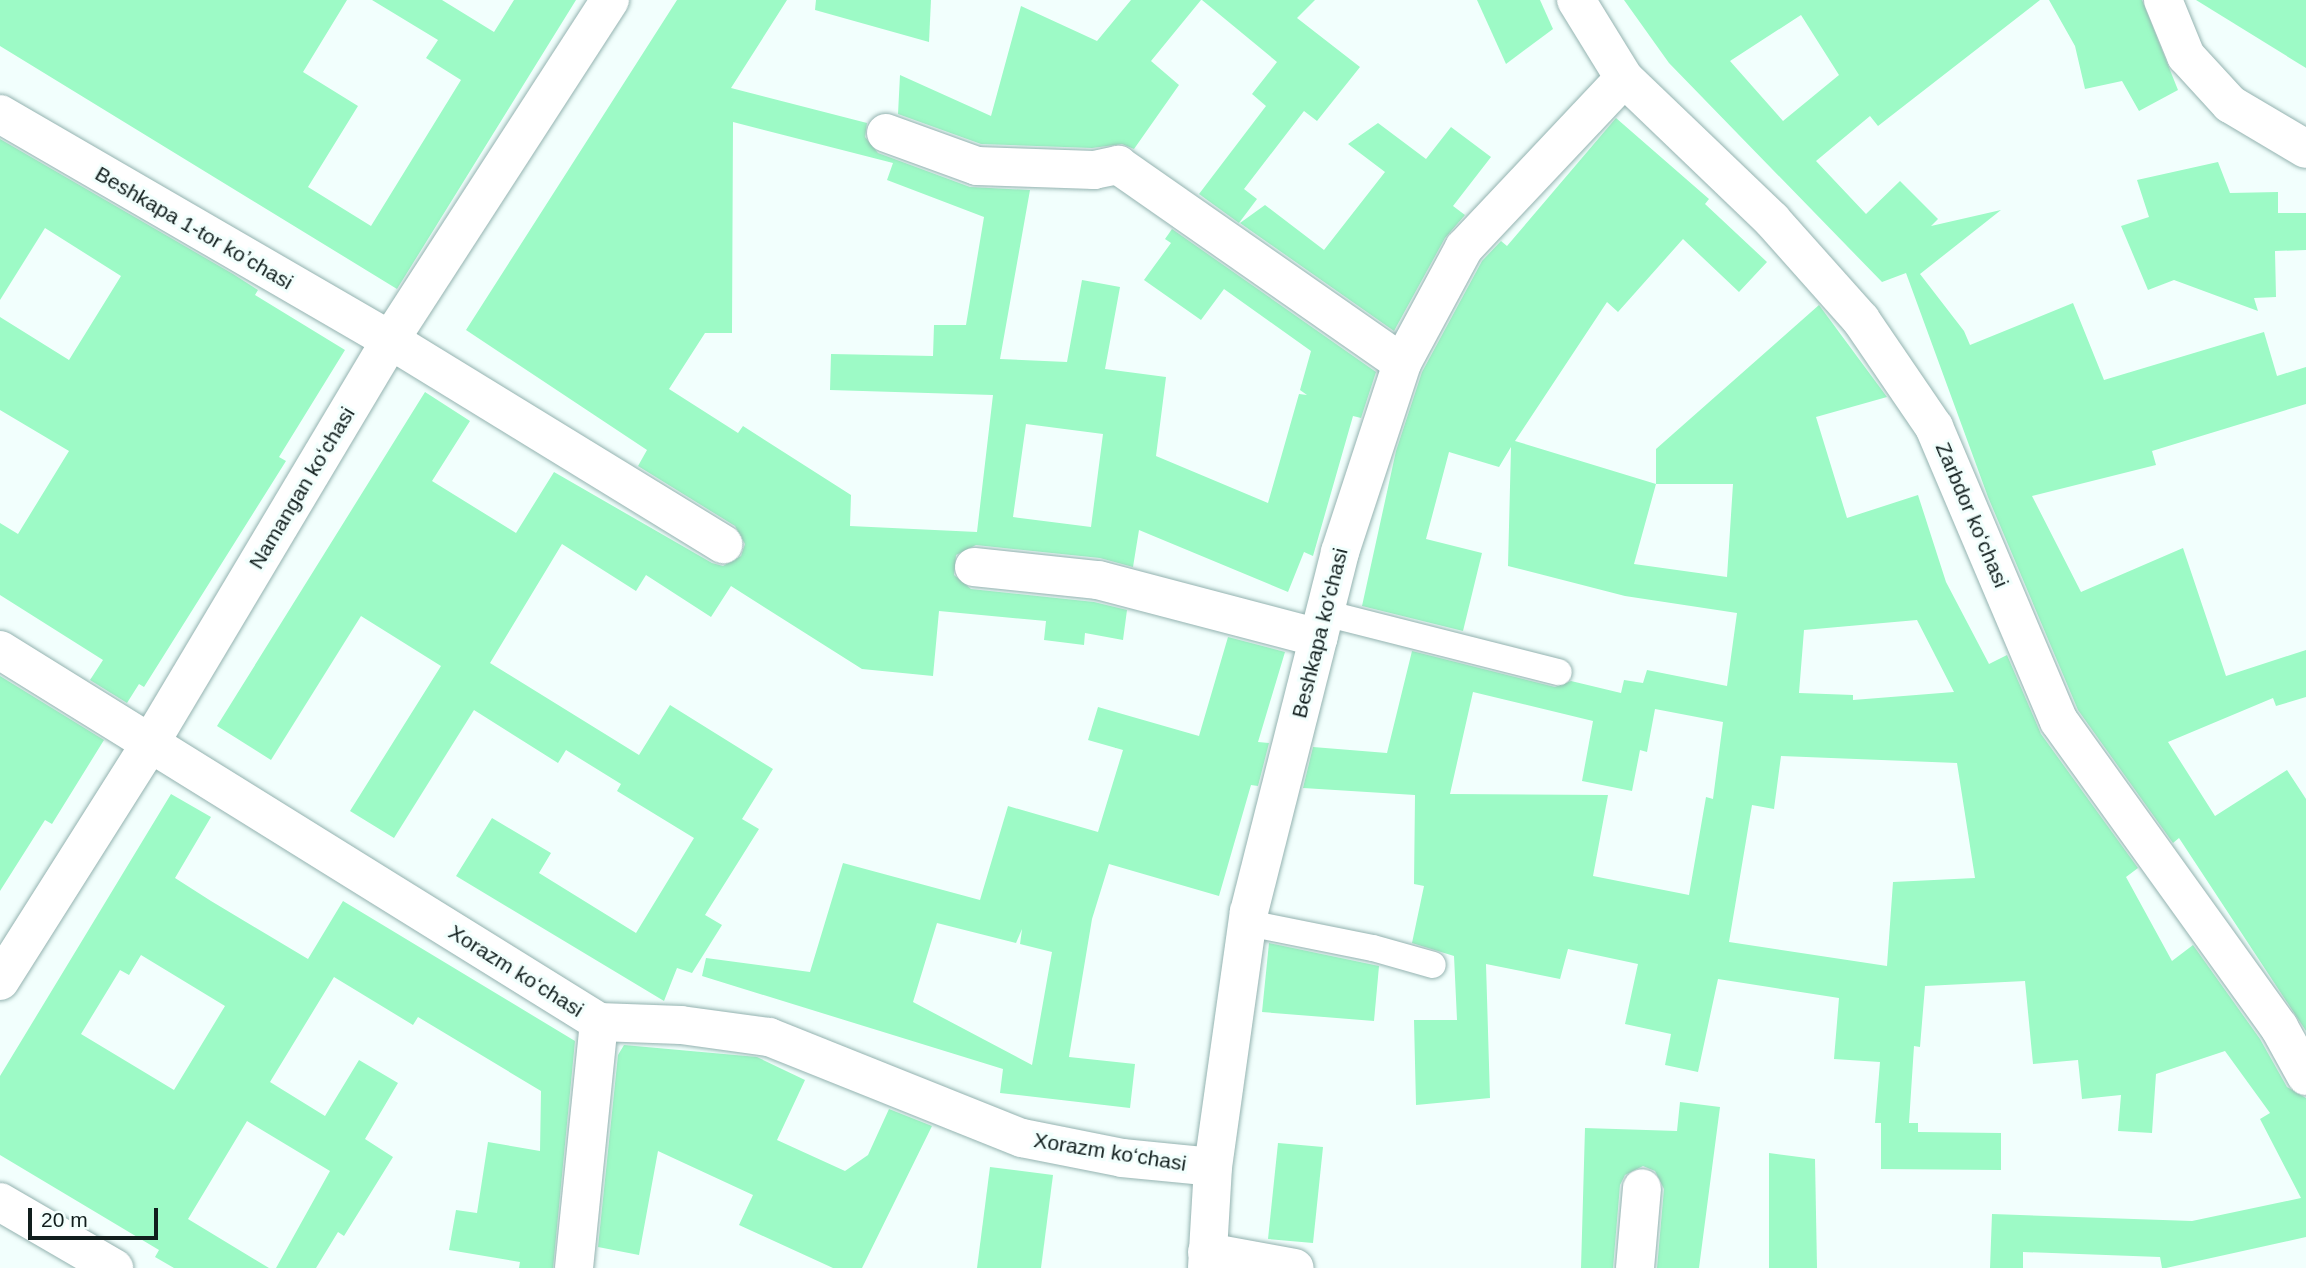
<!DOCTYPE html>
<html>
<head>
<meta charset="utf-8">
<style>
	body { margin:0 }
	#map { position:relative; width:2306px; height:1268px; overflow:hidden; background:#f2fffd; font-family:Arial,sans-serif }
	div>[style] { position:absolute }
	[style*='--x'] { left:calc(var(--x)*1px); top:calc(var(--y)*1px); width:calc(var(--w)*1px); rotate:calc(var(--a)*1deg) }
	.building>* { inset:0; background:#9dfac6 }
	.roads { filter:drop-shadow(0 0 2px #94b3b0) drop-shadow(0 0 2px #94b3b0) }
	.lane>* { height:26px; margin:-13px; padding:0 13px; transform-origin:13px; border-radius:13px; background:#fff }
	.street>* { height:38px; margin:-19px; padding:0 19px; transform-origin:19px; border-radius:19px; background:#fff }
	.secondary>* { height:38px; margin:-19px; padding:0 19px; transform-origin:19px; border-radius:19px; background:#fff }
	span { translate:-50% -50%; white-space:nowrap; text-align:center; line-height:1.15; -webkit-text-stroke:6px #f2fffd; paint-order:stroke }
	.street-label { font-size:21px; color:#111e1d }
	.scale { position:absolute; left:28px; top:1208px; width:130px; height:32px; box-sizing:border-box; border:4px solid #111e1d; border-top:0; padding-left:9px; font-size:21px; line-height:24px; white-space:nowrap; color:#111e1d; -webkit-text-stroke:5px #f2fffd; paint-order:stroke }
</style>
</head>
<body>
<div id="map">
	<div class="building">
		<div style="clip-path:polygon(0 0,347px 0,303px 72px,358px 106px,308px 187px,371px 226px,461px 80px,426px 58px,438px 40px,372px 0,442px 0,494px 32px,514px 0,576px 0,397px 289px,0 46px)"></div>
		<div style="clip-path:polygon(evenodd,677px 0,787px 0,731px 88px,867px 123px,865px 137px,878px 153px,970px 187px,1030px 190px,1000px 359px,1067px 362px,1082px 280px,1120px 287px,1105px 369px,1166px 377px,1156px 456px,1268px 503px,1299px 394px,1307px 395px,1300px 390px,1311px 351px,1224px 289px,1201px 320px,1144px 280px,1171px 243px,1165px 239px,1172px 229px,1376px 372px,1361px 418px,1353px 416px,1313px 556px,1304px 552px,1288px 592px,1139px 530px,1133px 567px,1100px 558px,976px 545px,956px 555px,954px 575px,971px 589px,1094px 602px,1127px 610px,1123px 640px,1085px 633px,1084px 645px,1044px 640px,1046px 621px,939px 611px,933px 676px,862px 669px,731px 586px,711px 617px,646px 575px,636px 591px,562px 544px,490px 663px,639px 755px,670px 705px,773px 769px,742px 819px,759px 829px,705px 915px,722px 925px,692px 973px,677px 968px,664px 1001px,456px 876px,492px 818px,551px 853px,539px 873px,636px 933px,694px 838px,617px 791px,621px 784px,566px 750px,558px 763px,474px 710px,394px 838px,350px 811px,441px 666px,361px 616px,271px 760px,217px 726px,425px 392px,470px 421px,432px 481px,516px 533px,554px 472px,712px 563px,723px 566px,741px 556px,745px 544px,735px 526px,638px 466px,647px 450px,466px 330px,677px 0,733px 122px,893px 163px,887px 180px,984px 217px,966px 325px,934px 325px,933px 356px,831px 354px,830px 390px,993px 395px,977px 532px,850px 526px,851px 495px,743px 426px,738px 433px,669px 389px,705px 333px,732px 333px,733px 122px,677px 0,1026px 424px,1103px 434px,1091px 527px,1013px 517px,1026px 424px)"></div>
		<div style="clip-path:polygon(816px 0,931px 0,929px 42px,815px 10px)"></div>
		<div style="clip-path:polygon(1131px 0,1201px 0,1151px 61px,1179px 85px,1134px 149px,1122px 144px,1092px 148px,981px 144px,898px 114px,900px 75px,991px 116px,1021px 6px,1097px 41px)"></div>
		<div style="clip-path:polygon(1202px 0,1315px 0,1297px 18px,1360px 67px,1317px 121px,1304px 111px,1244px 189px,1257px 199px,1239px 223px,1199px 194px,1266px 106px,1252px 94px,1277px 62px)"></div>
		<div style="clip-path:polygon(1477px 0,1540px 0,1553px 29px,1506px 64px)"></div>
		<div style="clip-path:polygon(evenodd,1624px 0,2040px 0,1878px 126px,1870px 116px,1816px 161px,1866px 214px,1900px 181px,1938px 219px,1931px 226px,2001px 210px,1920px 274px,1964px 331px,1970px 345px,2073px 303px,2104px 380px,2264px 332px,2277px 376px,2306px 367px,2306px 404px,2152px 451px,2156px 465px,2032px 496px,2081px 592px,2183px 548px,2226px 676px,2306px 650px,2306px 697px,2276px 706px,2273px 698px,2168px 742px,2215px 816px,2287px 770px,2306px 799px,2306px 1031px,2179px 838px,2173px 843px,2078px 710px,1988px 497px,1906px 273px,1882px 282px,1669px 63px,1624px 0,1801px 15px,1839px 75px,1783px 121px,1730px 61px,1801px 15px)"></div>
		<div style="clip-path:polygon(2049px 0,2142px 0,2178px 90px,2139px 111px,2122px 81px,2085px 89px,2075px 46px)"></div>
		<div style="clip-path:polygon(2196px 0,2306px 0,2306px 68px)"></div>
		<div style="clip-path:polygon(evenodd,1616px 118px,1709px 199px,1705px 204px,1767px 262px,1739px 292px,1683px 239px,1618px 312px,1607px 302px,1515px 441px,1656px 484px,1656px 449px,1819px 305px,1887px 397px,1816px 417px,1847px 518px,1918px 495px,1946px 582px,1989px 664px,2007px 655px,2041px 734px,2138px 868px,2126px 877px,2172px 961px,2193px 945px,2260px 1039px,2287px 1087px,2306px 1098px,2306px 1237px,2166px 1268px,2162px 1268px,2160px 1257px,2023px 1252px,2023px 1268px,1990px 1268px,1992px 1214px,2192px 1221px,2301px 1198px,2260px 1119px,2270px 1113px,2225px 1051px,2156px 1074px,2152px 1133px,2118px 1131px,2121px 1095px,2082px 1099px,2078px 1060px,2033px 1064px,2025px 981px,1925px 986px,1920px 1047px,1914px 1046px,1909px 1123px,1918px 1123px,1918px 1132px,2001px 1133px,2001px 1170px,1881px 1169px,1881px 1123px,1875px 1123px,1880px 1062px,1834px 1059px,1839px 998px,1718px 979px,1698px 1072px,1665px 1065px,1671px 1034px,1625px 1024px,1638px 964px,1568px 949px,1560px 979px,1486px 964px,1490px 1098px,1416px 1105px,1414px 1020px,1457px 1020px,1454px 956px,1412px 943px,1424px 886px,1414px 884px,1415px 795px,1303px 788px,1313px 747px,1387px 753px,1412px 651px,1555px 687px,1571px 681px,1621px 693px,1624px 680px,1643px 683px,1647px 670px,1727px 686px,1737px 613px,1625px 596px,1508px 566px,1511px 447px,1499px 467px,1449px 452px,1426px 539px,1482px 553px,1463px 631px,1362px 606px,1396px 451px,1422px 372px,1482px 261px,1501px 241px,1507px 246px,1616px 118px,1656px 484px,1733px 484px,1727px 577px,1634px 564px,1656px 484px,1616px 118px,1917px 620px,1954px 692px,1853px 700px,1853px 695px,1799px 693px,1804px 630px,1917px 620px,1616px 118px,1473px 692px,1593px 721px,1582px 781px,1632px 791px,1640px 750px,1647px 752px,1655px 709px,1723px 722px,1713px 799px,1706px 797px,1689px 895px,1593px 876px,1608px 795px,1450px 794px,1473px 692px,1616px 118px,1781px 756px,1957px 763px,1975px 878px,1893px 882px,1887px 966px,1729px 942px,1752px 805px,1774px 809px,1781px 756px)"></div>
		<div style="clip-path:polygon(1378px 123px,1426px 159px,1451px 127px,1491px 157px,1453px 206px,1465px 215px,1445px 238px,1394px 331px,1240px 223px,1265px 205px,1324px 250px,1385px 172px,1348px 144px)"></div>
		<div style="clip-path:polygon(0 139px,233px 274px,258px 290px,255px 295px,345px 350px,279px 457px,286px 461px,144px 687px,139px 684px,127px 703px,90px 680px,103px 660px,0 595px,0 523px,18px 534px,69px 451px,0 410px,0 317px,69px 360px,121px 276px,45px 228px,0 300px)"></div>
		<div style="clip-path:polygon(2218px 162px,2230px 193px,2278px 192px,2278px 213px,2306px 213px,2306px 250px,2275px 251px,2276px 297px,2254px 298px,2258px 311px,2174px 280px,2148px 290px,2121px 226px,2149px 217px,2137px 180px)"></div>
		<div style="clip-path:polygon(evenodd,1228px 637px,1285px 652px,1258px 742px,1269px 743px,1258px 786px,1251px 785px,1219px 896px,1109px 864px,1092px 919px,1069px 1057px,1135px 1064px,1130px 1108px,1000px 1093px,1003px 1069px,702px 976px,706px 958px,810px 972px,843px 863px,980px 900px,1008px 806px,1098px 832px,1123px 750px,1088px 740px,1098px 707px,1199px 736px,1228px 637px,937px 923px,1016px 943px,1022px 929px,1020px 944px,1052px 952px,1032px 1065px,913px 1002px,937px 923px)"></div>
		<div style="clip-path:polygon(0 676px,104px 740px,52px 824px,45px 820px,0 891px)"></div>
		<div style="clip-path:polygon(evenodd,171px 794px,211px 817px,175px 878px,211px 901px,308px 959px,343px 901px,575px 1041px,553px 1268px,519px 1268px,520px 1262px,449px 1250px,456px 1210px,477px 1213px,488px 1142px,540px 1151px,541px 1091px,418px 1017px,413px 1025px,334px 977px,270px 1082px,325px 1116px,359px 1060px,398px 1083px,365px 1139px,393px 1157px,344px 1236px,338px 1232px,316px 1268px,276px 1268px,330px 1171px,247px 1121px,188px 1219px,269px 1268px,174px 1268px,155px 1257px,159px 1250px,0 1155px,0 1076px,171px 794px,141px 955px,225px 1006px,174px 1090px,81px 1034px,120px 970px,129px 975px,141px 955px)"></div>
		<div style="clip-path:polygon(1269px 943px,1379px 966px,1374px 1021px,1262px 1012px)"></div>
		<div style="clip-path:polygon(624px 1045px,757px 1057px,805px 1080px,777px 1140px,845px 1171px,868px 1155px,889px 1109px,932px 1126px,862px 1268px,833px 1268px,739px 1225px,753px 1195px,658px 1151px,639px 1255px,598px 1247px,618px 1055px)"></div>
		<div style="clip-path:polygon(1680px 1102px,1720px 1107px,1699px 1268px,1657px 1268px,1664px 1189px,1655px 1171px,1643px 1166px,1625px 1175px,1620px 1185px,1613px 1268px,1581px 1268px,1585px 1128px,1677px 1131px)"></div>
		<div style="clip-path:polygon(1278px 1143px,1323px 1147px,1313px 1243px,1268px 1239px)"></div>
		<div style="clip-path:polygon(1769px 1153px,1815px 1159px,1817px 1268px,1769px 1268px)"></div>
		<div style="clip-path:polygon(990px 1167px,1053px 1175px,1041px 1268px,977px 1268px)"></div>
	</div>
	<div class="roads">
		<div class="lane">
			<div style="--x:1325;--y:613;--w:241;--a:14.2"></div>
			<div style="--x:1248;--y:923;--w:127;--a:11.3"></div>
			<div style="--x:1373;--y:948;--w:62;--a:15.8"></div>
		</div>
		<div class="street">
			<div style="--x:2163;--y:0;--w:61;--a:67.7"></div>
			<div style="--x:2186;--y:56;--w:65;--a:47.5"></div>
			<div style="--x:2230;--y:104;--w:88;--a:30.6"></div>
			<div style="--x:0;--y:114;--w:451;--a:30.1"></div>
			<div style="--x:390;--y:340;--w:391;--a:31.5"></div>
			<div style="--x:886;--y:133;--w:97;--a:19.9"></div>
			<div style="--x:977;--y:166;--w:117;--a:2"></div>
			<div style="--x:1094;--y:170;--w:25;--a:-12"></div>
			<div style="--x:1118;--y:165;--w:346;--a:34.9"></div>
			<div style="--x:974;--y:567;--w:125;--a:6"></div>
			<div style="--x:1098;--y:580;--w:228;--a:14.7"></div>
			<div style="--x:0;--y:650;--w:705;--a:31.84"></div>
			<div style="--x:599;--y:1022;--w:82;--a:2.1"></div>
			<div style="--x:681;--y:1025;--w:89;--a:7.8"></div>
			<div style="--x:769;--y:1037;--w:272;--a:21.8"></div>
			<div style="--x:1022;--y:1138;--w:102;--a:11.3"></div>
			<div style="--x:1122;--y:1158;--w:91;--a:5.6"></div>
			<div style="--x:0;--y:981;--w:279;--a:-57.7"></div>
			<div style="--x:149;--y:745;--w:471;--a:-59.2"></div>
			<div style="--x:390;--y:340;--w:405;--a:-57.1"></div>
			<div style="--x:0;--y:1202;--w:132;--a:30.1"></div>
			<div style="--x:1207;--y:1252;--w:89;--a:10.3"></div>
			<div style="--x:574;--y:1268;--w:247;--a:-84.2"></div>
			<div style="--x:1635;--y:1268;--w:80;--a:-85"></div>
		</div>
		<div class="secondary">
			<div style="--x:1576;--y:0;--w:92;--a:58.4"></div>
			<div style="--x:1624;--y:78;--w:205;--a:43.8"></div>
			<div style="--x:1772;--y:220;--w:134;--a:48.3"></div>
			<div style="--x:1861;--y:320;--w:130;--a:55.7"></div>
			<div style="--x:1934;--y:427;--w:319;--a:67"></div>
			<div style="--x:2059;--y:721;--w:377;--a:54.3"></div>
			<div style="--x:2279;--y:1027;--w:56;--a:61.1"></div>
			<div style="--x:1207;--y:1268;--w:101;--a:-86.6"></div>
			<div style="--x:1213;--y:1167;--w:258;--a:-82"></div>
			<div style="--x:1249;--y:912;--w:371;--a:-75.8"></div>
			<div style="--x:1340;--y:552;--w:199;--a:-71.8"></div>
			<div style="--x:1402;--y:363;--w:131;--a:-61.7"></div>
			<div style="--x:1464;--y:248;--w:233;--a:-46.7"></div>
		</div>
	</div>
	<div class="street-label">
		<span style="left:194px;top:228px;rotate:30deg">Beshkapa 1-tor koʼchasi</span>
		<span style="left:302px;top:488px;rotate:-59deg">Namangan koʻchasi</span>
		<span style="left:1972px;top:515px;rotate:67deg">Zarbdor koʻchasi</span>
		<span style="left:1320px;top:633px;rotate:-76deg">Beshkapa ko'chasi</span>
		<span style="left:516px;top:971px;rotate:32deg">Xorazm koʻchasi</span>
		<span style="left:1110px;top:1152px;rotate:9deg">Xorazm koʻchasi</span>
	</div>
	<div class="scale">20 m</div>
</div>
</body>
</html>
